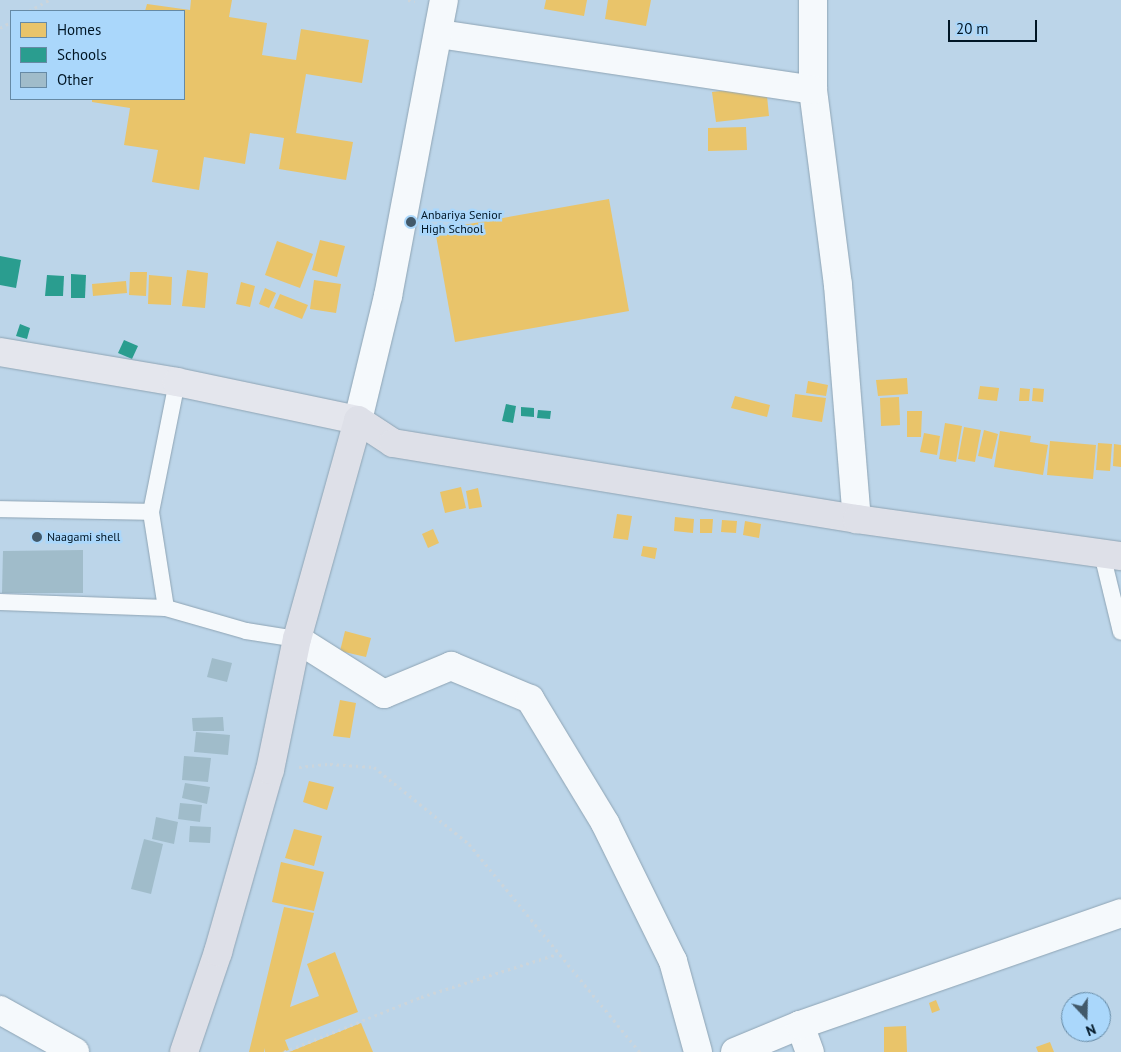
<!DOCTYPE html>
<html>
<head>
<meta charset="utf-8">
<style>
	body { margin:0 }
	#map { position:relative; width:1121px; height:1052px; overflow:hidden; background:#bcd5e9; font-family:"PT Sans",sans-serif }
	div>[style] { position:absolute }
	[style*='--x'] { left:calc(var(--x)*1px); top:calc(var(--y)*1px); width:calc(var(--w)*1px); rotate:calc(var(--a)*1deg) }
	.homes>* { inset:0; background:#e9c46a }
	.schools>* { inset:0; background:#2a9d8f }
	.building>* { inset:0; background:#a0bcca }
	.path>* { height:3px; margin-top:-1.5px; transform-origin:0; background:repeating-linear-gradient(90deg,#ccd5db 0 2.5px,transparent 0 6.5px) }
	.roads { filter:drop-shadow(0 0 1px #8ea4b4) drop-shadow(0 0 1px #8ea4b4) }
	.service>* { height:16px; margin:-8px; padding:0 8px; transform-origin:8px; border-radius:8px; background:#f5f9fc }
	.minor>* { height:28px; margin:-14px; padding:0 14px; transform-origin:14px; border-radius:14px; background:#f5f9fc }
	.primary>* { height:28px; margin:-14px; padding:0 14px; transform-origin:14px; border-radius:14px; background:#e4e6ed }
	.trunk>* { height:28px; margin:-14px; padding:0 14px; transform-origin:14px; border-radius:14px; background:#dee0e8 }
	.dots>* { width:14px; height:14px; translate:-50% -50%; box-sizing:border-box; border:2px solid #aad7fb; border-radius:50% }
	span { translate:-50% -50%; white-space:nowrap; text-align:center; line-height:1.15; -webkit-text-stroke:5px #aad7fb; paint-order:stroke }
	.poi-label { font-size:12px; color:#011625 }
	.left { translate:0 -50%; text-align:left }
	.legend { position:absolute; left:10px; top:10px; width:175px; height:90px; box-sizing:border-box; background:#aad7fb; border:1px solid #668aa5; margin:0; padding:6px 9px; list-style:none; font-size:15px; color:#011625 }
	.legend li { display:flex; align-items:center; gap:10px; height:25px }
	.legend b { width:25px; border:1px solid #668aa5 }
	.north { position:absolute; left:1061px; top:992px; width:50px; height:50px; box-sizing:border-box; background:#aad7fb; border:1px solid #668aa5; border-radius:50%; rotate:159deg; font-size:14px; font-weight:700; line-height:20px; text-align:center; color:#011625 }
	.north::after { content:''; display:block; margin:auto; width:18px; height:22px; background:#42596a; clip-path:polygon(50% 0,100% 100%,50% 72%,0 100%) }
	.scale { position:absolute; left:948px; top:20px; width:89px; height:22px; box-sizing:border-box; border:2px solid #011625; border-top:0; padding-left:6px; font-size:15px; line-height:18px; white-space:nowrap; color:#011625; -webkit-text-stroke:4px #aad7fb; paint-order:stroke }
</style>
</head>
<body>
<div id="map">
	<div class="homes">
		<div style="clip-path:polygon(191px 0,232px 0,229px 17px,267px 23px,262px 55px,296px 60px,301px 29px,369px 40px,362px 83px,306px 74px,296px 133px,353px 142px,346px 180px,279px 169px,284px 138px,250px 133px,245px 164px,204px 157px,199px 190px,152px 182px,158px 150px,124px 145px,130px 108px,92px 102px,92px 99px,184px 99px,184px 11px,145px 11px,147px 4px,190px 10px)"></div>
		<div style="clip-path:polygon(546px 0,587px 0,584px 16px,544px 9px)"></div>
		<div style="clip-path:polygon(608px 0,651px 0,646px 26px,605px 19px)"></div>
		<div style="clip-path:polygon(766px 86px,769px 116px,716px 122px,712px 92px)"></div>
		<div style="clip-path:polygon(746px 127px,747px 150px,708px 151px,708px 128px)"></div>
		<div style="clip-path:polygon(609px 199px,629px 311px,455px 342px,435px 230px)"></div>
		<div style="clip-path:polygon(320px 240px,345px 246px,337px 277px,312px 270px)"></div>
		<div style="clip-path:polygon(277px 241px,313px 254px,300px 288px,265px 275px)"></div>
		<div style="clip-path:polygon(187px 270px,208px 273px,205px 308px,182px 306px)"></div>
		<div style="clip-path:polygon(130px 272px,147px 272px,146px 296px,129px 295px)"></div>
		<div style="clip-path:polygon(149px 275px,172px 277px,171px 305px,148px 304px)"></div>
		<div style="clip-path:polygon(314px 280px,341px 284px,336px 313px,310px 309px)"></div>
		<div style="clip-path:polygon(126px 281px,127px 293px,93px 296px,92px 284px)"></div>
		<div style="clip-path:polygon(241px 282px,255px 286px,250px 307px,236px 304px)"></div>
		<div style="clip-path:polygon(265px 288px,276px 293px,269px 308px,259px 304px)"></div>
		<div style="clip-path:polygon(280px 294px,308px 305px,302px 319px,274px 308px)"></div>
		<div style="clip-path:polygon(907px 378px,908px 394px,878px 396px,876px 380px)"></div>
		<div style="clip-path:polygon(808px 381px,828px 385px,826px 396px,806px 393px)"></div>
		<div style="clip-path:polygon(980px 386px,999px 388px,997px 401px,978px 399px)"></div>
		<div style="clip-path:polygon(1020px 388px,1030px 389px,1029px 401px,1019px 401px)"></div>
		<div style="clip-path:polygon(1033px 388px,1044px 389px,1043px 402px,1032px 401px)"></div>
		<div style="clip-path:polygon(795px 394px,826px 398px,822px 422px,792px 417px)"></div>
		<div style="clip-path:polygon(735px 396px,770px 405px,767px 417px,731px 408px)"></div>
		<div style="clip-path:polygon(899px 397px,900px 425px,881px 426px,880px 398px)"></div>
		<div style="clip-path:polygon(907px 411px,922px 411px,921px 437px,907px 437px)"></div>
		<div style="clip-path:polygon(945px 423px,962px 426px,956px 462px,939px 459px)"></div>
		<div style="clip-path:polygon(964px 427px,981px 430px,975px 462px,958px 459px)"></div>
		<div style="clip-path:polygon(984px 430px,998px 434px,992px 459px,978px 456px)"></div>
		<div style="clip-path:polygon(1000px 431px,1031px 436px,1030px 442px,1048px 445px,1043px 475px,994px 467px)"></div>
		<div style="clip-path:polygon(924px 433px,940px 436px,937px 455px,920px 452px)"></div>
		<div style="clip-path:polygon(1050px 441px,1096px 445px,1093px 479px,1047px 475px)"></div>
		<div style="clip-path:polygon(1098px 443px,1112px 444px,1110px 471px,1096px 470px)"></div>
		<div style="clip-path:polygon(1114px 444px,1121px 445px,1121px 467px,1113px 466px)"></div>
		<div style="clip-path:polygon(461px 487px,466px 508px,445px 513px,440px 492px)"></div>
		<div style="clip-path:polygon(478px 488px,482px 507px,469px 509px,466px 491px)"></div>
		<div style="clip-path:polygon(617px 514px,632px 516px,628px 540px,613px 538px)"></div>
		<div style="clip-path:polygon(675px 517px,694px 519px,693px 533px,674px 531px)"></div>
		<div style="clip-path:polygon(700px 519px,713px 519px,712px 533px,700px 533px)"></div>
		<div style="clip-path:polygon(722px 520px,737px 521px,736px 533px,721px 532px)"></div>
		<div style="clip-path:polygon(745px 521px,761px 524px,759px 538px,743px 535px)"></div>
		<div style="clip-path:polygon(433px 529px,439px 543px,428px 548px,422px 534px)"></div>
		<div style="clip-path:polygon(643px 546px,657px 548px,655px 559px,641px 556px)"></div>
		<div style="clip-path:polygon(345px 631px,371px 638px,366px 657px,340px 651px)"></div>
		<div style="clip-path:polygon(340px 700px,356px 703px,350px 738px,333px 736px)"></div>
		<div style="clip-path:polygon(309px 781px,334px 787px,327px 810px,303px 802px)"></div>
		<div style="clip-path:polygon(294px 829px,322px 836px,314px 866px,285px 858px)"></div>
		<div style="clip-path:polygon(281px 862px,324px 872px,314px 911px,272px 902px)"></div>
		<div style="clip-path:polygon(284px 907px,314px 913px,290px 1007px,319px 996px,307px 964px,335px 952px,358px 1012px,285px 1040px,289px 1050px,282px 1052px,265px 1052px,264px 1048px,264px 1052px,249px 1052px)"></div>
		<div style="clip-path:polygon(936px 1000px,940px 1010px,932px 1013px,929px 1003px)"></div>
		<div style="clip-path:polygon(361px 1023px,373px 1052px,289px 1052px)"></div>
		<div style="clip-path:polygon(906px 1026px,907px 1052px,884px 1052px,884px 1027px)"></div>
		<div style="clip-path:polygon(1050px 1042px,1054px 1052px,1038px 1052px,1036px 1047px)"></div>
	</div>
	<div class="schools">
		<div style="clip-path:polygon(0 256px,21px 260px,16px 288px,0 285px)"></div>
		<div style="clip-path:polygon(71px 274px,86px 275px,85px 298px,71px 298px)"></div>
		<div style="clip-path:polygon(47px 275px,64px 276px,63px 296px,45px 296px)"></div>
		<div style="clip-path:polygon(20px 324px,30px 328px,27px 339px,16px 336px)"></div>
		<div style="clip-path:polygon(124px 340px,138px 346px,132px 359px,118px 353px)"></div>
		<div style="clip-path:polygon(506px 404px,516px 406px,513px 423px,502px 421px)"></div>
		<div style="clip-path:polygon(521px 407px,534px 408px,534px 417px,521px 416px)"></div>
		<div style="clip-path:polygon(538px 410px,551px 411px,550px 419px,537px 418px)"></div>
	</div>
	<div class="building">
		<div style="clip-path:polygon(83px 550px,83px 593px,2px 593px,3px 551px)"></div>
		<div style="clip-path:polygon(212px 658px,232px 663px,227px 682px,207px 677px)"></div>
		<div style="clip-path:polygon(223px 717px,224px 731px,193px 731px,192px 718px)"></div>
		<div style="clip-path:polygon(196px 732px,230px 735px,228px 755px,194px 752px)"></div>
		<div style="clip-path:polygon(184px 756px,211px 758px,208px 782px,182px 780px)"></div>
		<div style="clip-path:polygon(185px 783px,210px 787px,207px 804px,182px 798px)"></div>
		<div style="clip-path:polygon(180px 803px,202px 805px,200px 822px,178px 819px)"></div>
		<div style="clip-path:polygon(156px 817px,178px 822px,174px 844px,152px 839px)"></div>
		<div style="clip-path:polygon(190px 826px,211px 827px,210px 843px,189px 842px)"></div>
		<div style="clip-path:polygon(144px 839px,163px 844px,151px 894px,131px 889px)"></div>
	</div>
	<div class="path">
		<div style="--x:408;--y:0;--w:7;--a:8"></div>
		<div style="--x:29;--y:11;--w:23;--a:-29"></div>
		<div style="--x:0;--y:28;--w:13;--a:-29"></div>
		<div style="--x:299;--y:767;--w:31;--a:-6"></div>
		<div style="--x:330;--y:764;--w:44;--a:3.9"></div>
		<div style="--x:374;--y:767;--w:122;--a:39"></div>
		<div style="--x:469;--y:844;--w:269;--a:50.6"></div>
		<div style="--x:284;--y:1052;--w:148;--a:-21.9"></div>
		<div style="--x:421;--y:997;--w:143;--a:-17.5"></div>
	</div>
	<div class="roads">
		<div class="service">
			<div style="--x:0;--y:509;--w:151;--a:1.1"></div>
			<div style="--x:1102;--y:554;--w:80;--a:76.3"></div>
			<div style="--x:0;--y:602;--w:166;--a:2.1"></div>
			<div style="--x:166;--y:608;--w:83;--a:16"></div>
			<div style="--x:246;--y:631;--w:52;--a:8.9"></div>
			<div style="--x:166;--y:608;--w:97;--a:-98.9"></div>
			<div style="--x:151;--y:512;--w:133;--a:-78.7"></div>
		</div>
		<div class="minor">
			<div style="--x:813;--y:0;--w:90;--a:90"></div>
			<div style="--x:813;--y:90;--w:197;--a:82.7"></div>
			<div style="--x:838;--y:285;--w:235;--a:85.4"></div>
			<div style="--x:439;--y:34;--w:378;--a:8.5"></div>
			<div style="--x:358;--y:420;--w:128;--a:-76.4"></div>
			<div style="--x:388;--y:296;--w:301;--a:-79.3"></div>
			<div style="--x:297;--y:639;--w:103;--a:32.3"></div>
			<div style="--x:384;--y:694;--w:73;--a:-22.7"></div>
			<div style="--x:451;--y:666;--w:86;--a:22.7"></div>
			<div style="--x:530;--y:699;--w:145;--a:58.8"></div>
			<div style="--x:605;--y:823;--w:154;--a:63.8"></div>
			<div style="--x:673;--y:961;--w:94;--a:74.6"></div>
			<div style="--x:0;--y:1010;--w:86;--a:29.2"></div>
			<div style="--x:800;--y:1025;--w:29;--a:70"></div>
			<div style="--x:735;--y:1052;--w:70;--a:-22.6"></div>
			<div style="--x:800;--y:1025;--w:340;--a:-19.2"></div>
		</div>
		<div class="primary">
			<div style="--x:0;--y:352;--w:180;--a:9.6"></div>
			<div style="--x:177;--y:382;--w:185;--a:11.9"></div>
		</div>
		<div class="trunk">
			<div style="--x:184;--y:1052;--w:106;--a:-71.2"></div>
			<div style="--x:218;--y:952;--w:189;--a:-74.1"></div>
			<div style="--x:270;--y:770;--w:134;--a:-78.4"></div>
			<div style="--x:297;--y:639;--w:227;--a:-74.4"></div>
			<div style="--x:358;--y:420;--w:42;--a:33.3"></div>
			<div style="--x:393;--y:443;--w:470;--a:9.3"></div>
			<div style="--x:857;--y:519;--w:267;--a:8"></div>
		</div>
	</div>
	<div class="dots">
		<div style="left:411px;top:222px;background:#42596a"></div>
		<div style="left:37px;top:537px;background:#42596a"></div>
	</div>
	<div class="poi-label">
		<span class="left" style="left:421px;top:222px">Anbariya Senior<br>High School</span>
		<span class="left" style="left:47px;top:537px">Naagami shell</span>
	</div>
	<ul class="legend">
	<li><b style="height:14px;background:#e9c46a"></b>Homes</li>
	<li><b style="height:14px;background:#2a9d8f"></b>Schools</li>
	<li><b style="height:14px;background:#a0bcca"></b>Other</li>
	</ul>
	<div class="north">N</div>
	<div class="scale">20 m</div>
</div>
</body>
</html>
